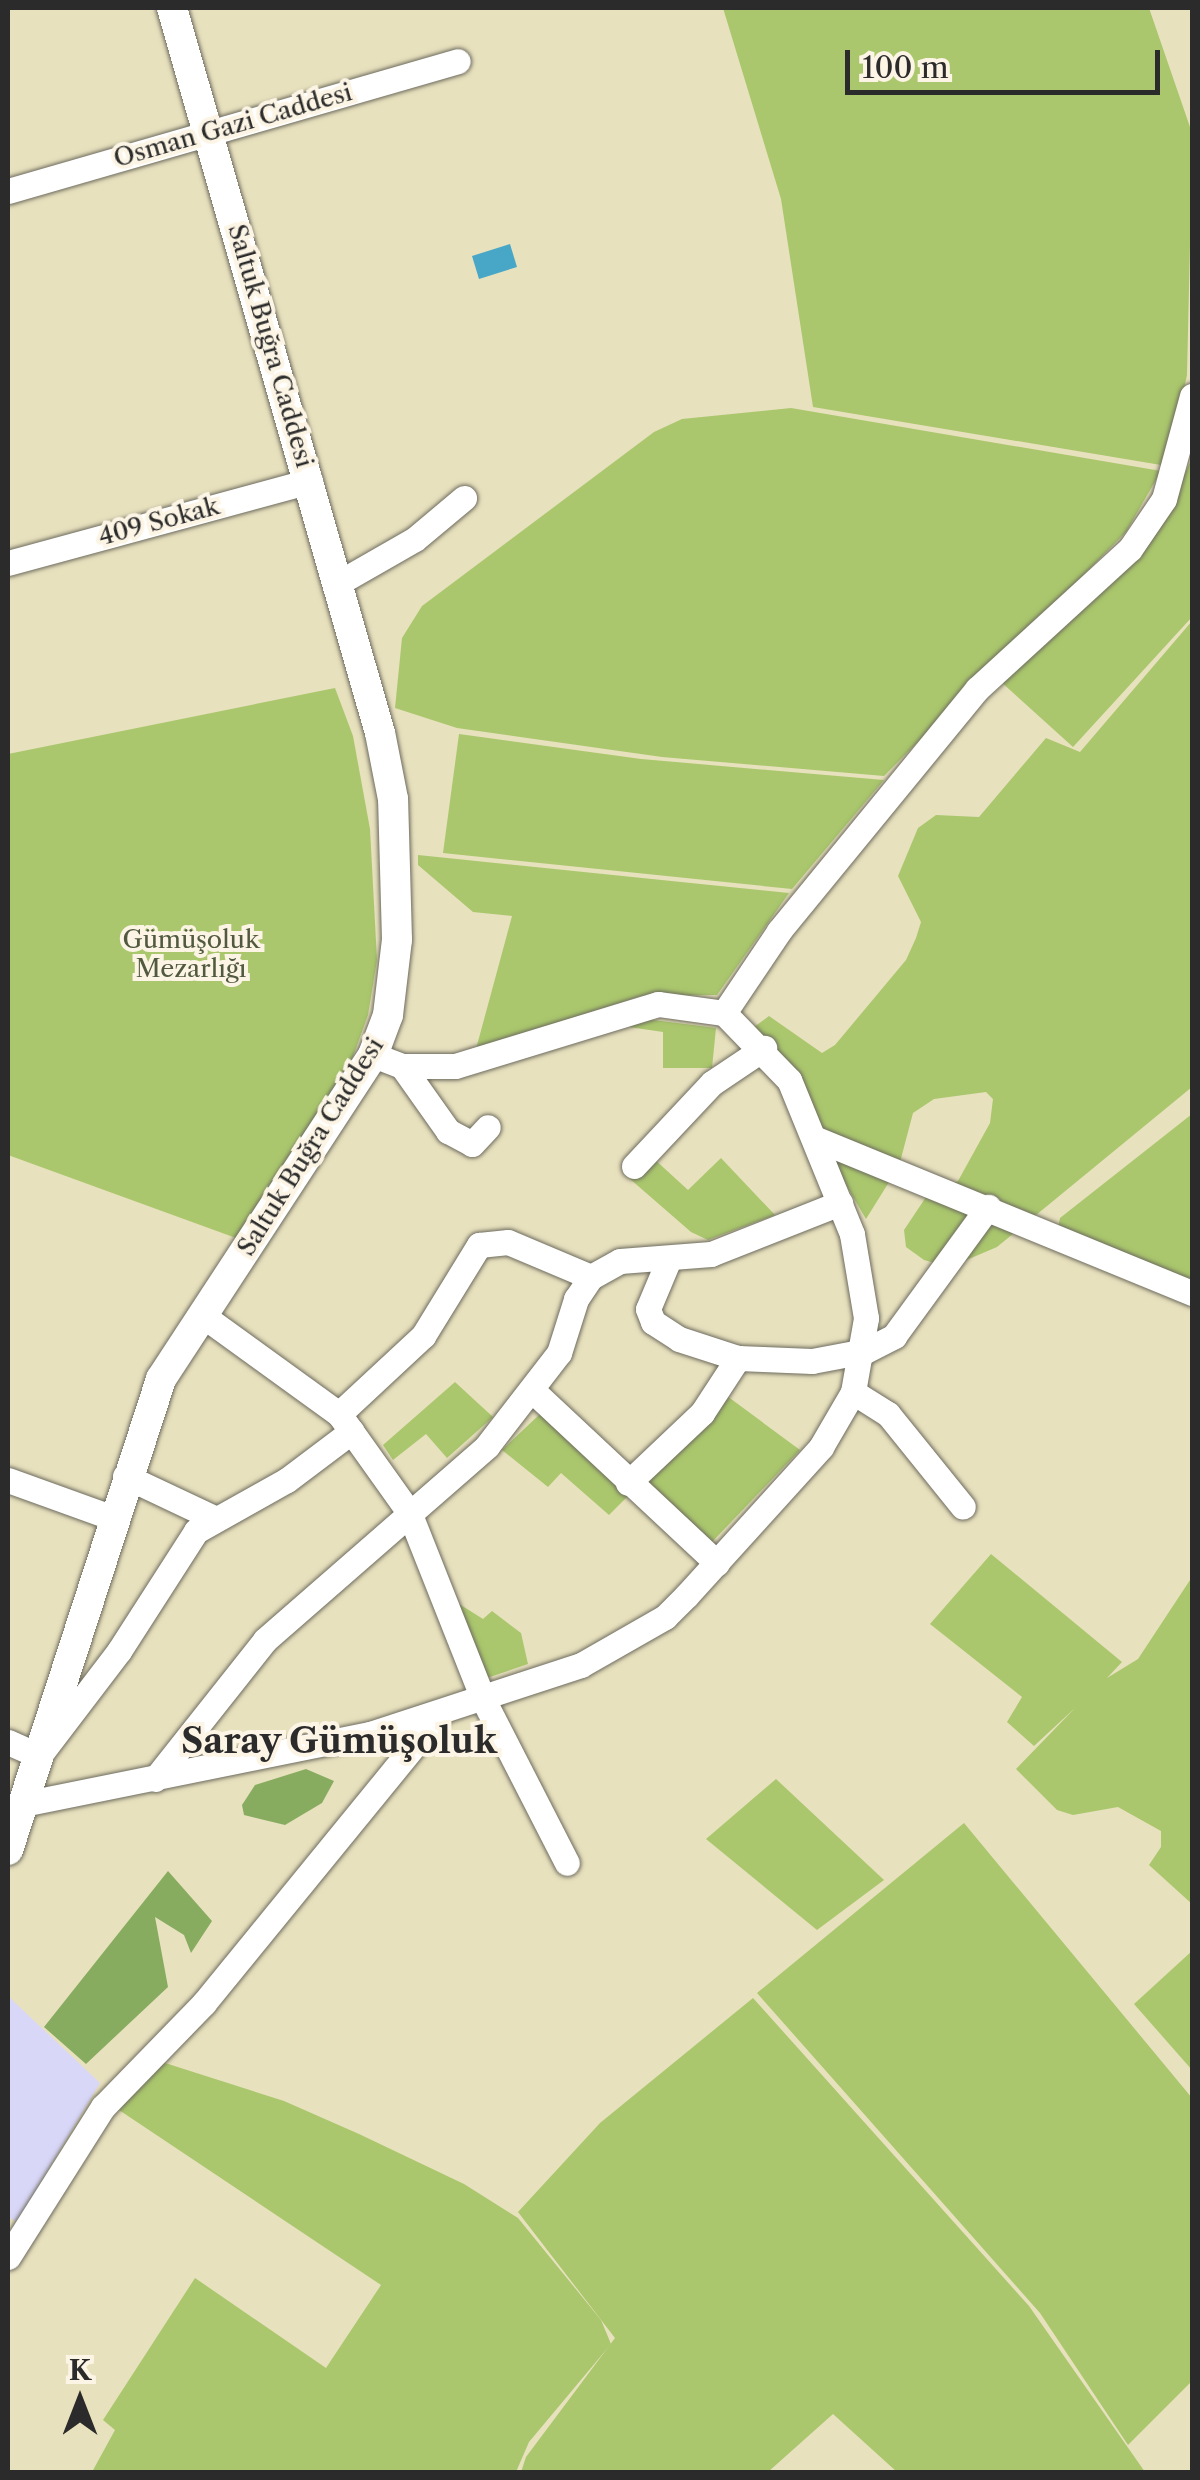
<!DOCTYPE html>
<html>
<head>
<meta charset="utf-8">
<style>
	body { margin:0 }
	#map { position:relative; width:1200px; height:2480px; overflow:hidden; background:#e8e1be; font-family:"Libre Caslon Text",serif }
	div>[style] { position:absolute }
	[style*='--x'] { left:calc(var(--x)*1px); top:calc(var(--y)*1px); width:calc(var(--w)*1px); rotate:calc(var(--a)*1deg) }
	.built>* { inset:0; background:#d9d7f8 }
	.green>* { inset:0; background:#aac76d }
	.forest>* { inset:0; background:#87ac60 }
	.water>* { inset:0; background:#48a7c7 }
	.roads { filter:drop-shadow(0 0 2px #6d6b5e) drop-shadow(0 0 2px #6d6b5e) }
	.minor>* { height:25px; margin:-12.5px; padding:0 12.5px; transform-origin:12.5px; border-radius:12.5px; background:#fff }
	.tertiary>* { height:30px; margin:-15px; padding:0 15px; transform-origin:15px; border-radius:15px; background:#fff }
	span { translate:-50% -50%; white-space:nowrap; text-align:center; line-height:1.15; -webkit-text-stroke:8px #fcf5e5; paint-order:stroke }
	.street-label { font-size:25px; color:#2b2b2b }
	.park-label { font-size:25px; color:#515a3f }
	.district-label { font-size:35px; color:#2b2b2b; font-weight:700 }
	.frame { position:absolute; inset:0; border:10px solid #2b2b2b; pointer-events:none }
	.north { position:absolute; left:30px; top:2350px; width:100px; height:100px; -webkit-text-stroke:8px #fcf5e5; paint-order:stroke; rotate:0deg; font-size:28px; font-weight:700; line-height:40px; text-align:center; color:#2b2b2b }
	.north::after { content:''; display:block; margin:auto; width:35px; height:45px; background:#2b2b2b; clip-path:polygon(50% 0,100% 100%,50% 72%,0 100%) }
	.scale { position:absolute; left:845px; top:50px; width:315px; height:45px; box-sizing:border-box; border:5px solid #2b2b2b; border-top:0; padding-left:12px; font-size:30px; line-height:35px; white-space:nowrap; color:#2b2b2b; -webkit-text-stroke:8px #fcf5e5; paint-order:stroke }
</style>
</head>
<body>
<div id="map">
	<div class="built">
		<div style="clip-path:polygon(8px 1996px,100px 2083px,17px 2222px,8px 2217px)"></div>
	</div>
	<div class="green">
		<div style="clip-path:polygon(723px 8px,1149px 8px,1190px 127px,1192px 158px,1187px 375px,1167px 466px,813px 407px,781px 199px)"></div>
		<div style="clip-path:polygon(791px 408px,1161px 471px,1126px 532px,884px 776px,662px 757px,457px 728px,395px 708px,402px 638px,422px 606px,654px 432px,682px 419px)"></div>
		<div style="clip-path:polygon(1192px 458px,1192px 617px,1073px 747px,1000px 681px,1159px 530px)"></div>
		<div style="clip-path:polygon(1192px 621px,1192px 1087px,997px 1247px,950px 1267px,924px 1260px,906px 1247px,904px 1230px,926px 1197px,958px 1181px,990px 1123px,993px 1099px,986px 1092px,934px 1099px,913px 1113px,899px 1166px,866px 1219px,754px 1027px,769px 1016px,822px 1053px,835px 1045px,906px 960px,916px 938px,921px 922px,898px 876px,918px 828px,936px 815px,979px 817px,1046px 738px,1080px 752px)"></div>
		<div style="clip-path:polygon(335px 688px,353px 736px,370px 829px,377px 960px,368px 1015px,351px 1062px,236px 1238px,8px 1155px,8px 754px)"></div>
		<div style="clip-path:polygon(459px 734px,641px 759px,884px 780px,792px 889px,443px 853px)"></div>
		<div style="clip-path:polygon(418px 855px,789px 893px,717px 995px,641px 996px,476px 1049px,512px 916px,473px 912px,418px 865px)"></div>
		<div style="clip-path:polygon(646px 1019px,716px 1028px,712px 1068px,663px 1068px,663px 1032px,629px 1027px,629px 1021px)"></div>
		<div style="clip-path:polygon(1192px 1114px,1192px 1284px,1058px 1228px,1060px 1218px)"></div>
		<div style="clip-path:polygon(652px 1157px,688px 1190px,721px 1158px,775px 1215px,708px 1240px,691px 1232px,630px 1179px)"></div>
		<div style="clip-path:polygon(455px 1382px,493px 1417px,447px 1458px,426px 1434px,393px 1460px,383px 1445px)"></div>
		<div style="clip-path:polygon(727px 1396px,800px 1450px,711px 1543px,644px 1482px)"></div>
		<div style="clip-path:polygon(540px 1414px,630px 1494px,609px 1515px,561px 1473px,548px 1487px,502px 1450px)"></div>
		<div style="clip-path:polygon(991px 1554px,1122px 1662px,1107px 1678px,1138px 1659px,1192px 1577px,1192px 1904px,1149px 1865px,1161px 1847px,1161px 1831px,1118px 1807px,1073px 1815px,1057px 1810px,1016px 1769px,1075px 1708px,1034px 1746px,1007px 1722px,1022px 1697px,930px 1624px)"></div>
		<div style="clip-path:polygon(456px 1602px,483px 1619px,492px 1611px,521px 1633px,528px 1664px,487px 1678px)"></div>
		<div style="clip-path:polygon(776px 1779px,884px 1880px,817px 1930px,706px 1839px)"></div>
		<div style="clip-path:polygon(964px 1823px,1192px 2098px,1192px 2381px,1128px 2445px,1040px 2313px,757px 1993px)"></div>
		<div style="clip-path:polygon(1192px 1951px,1192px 2070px,1134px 2004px)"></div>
		<div style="clip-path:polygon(753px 1998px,1029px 2306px,1145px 2472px,897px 2472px,833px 2414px,768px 2472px,521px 2472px,526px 2457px,615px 2338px,518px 2212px,600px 2123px)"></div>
		<div style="clip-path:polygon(162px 2062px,284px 2101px,359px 2134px,464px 2184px,518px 2218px,601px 2320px,611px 2344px,529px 2442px,516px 2472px,92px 2472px,115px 2430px,103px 2420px,195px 2278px,326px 2368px,381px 2285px,116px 2108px)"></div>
	</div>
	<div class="forest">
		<div style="clip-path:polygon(306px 1769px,334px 1781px,322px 1803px,285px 1825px,244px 1815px,242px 1805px,255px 1785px)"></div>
		<div style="clip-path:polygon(168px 1871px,212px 1921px,191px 1953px,184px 1935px,155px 1917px,168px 1987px,86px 2064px,44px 2027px)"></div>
	</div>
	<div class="water">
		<div style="clip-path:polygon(510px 244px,517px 267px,479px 279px,472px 256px)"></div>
	</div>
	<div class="roads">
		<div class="minor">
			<div style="--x:8;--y:191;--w:468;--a:-16.1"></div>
			<div style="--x:8;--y:563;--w:313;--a:-15.2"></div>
			<div style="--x:340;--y:582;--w:86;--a:-29.8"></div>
			<div style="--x:415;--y:539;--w:64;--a:-39.9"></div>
			<div style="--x:724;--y:1013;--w:99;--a:-56.1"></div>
			<div style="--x:779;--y:931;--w:313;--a:-50.7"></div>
			<div style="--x:977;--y:689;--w:207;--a:-42.5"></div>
			<div style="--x:1130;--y:549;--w:60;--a:-55.8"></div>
			<div style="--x:1164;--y:499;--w:107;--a:-74.8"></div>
			<div style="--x:402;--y:1066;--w:80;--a:54.7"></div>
			<div style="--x:448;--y:1131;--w:27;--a:28"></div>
			<div style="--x:472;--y:1144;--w:23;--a:-47"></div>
			<div style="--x:814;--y:1138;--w:409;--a:22.3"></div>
			<div style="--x:634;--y:1166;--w:114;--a:-46.8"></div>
			<div style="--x:712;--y:1083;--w:63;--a:-33.9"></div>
			<div style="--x:669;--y:1259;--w:54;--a:112.8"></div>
			<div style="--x:648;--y:1309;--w:14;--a:69"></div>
			<div style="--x:653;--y:1322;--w:31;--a:33"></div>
			<div style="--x:679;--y:1339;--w:62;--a:17.9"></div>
			<div style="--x:738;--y:1358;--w:74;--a:2.3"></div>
			<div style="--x:812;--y:1361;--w:54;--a:-10.7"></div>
			<div style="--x:865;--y:1351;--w:33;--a:-27"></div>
			<div style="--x:894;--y:1336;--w:160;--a:-53.9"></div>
			<div style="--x:202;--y:1315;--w:169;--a:35.9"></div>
			<div style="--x:339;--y:1414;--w:120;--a:54.5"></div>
			<div style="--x:409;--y:1512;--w:201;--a:68.4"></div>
			<div style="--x:483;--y:1699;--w:184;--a:62.9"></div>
			<div style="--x:533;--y:1391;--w:252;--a:43.1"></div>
			<div style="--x:853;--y:1392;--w:41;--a:32.2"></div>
			<div style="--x:888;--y:1414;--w:119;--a:51.1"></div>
			<div style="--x:339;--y:1414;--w:115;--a:-42.9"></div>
			<div style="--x:423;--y:1336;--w:107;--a:-58.4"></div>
			<div style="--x:479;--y:1245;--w:29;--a:-6"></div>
			<div style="--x:508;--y:1242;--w:90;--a:22.9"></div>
			<div style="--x:125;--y:1476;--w:98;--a:25.3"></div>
			<div style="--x:8;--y:1480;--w:109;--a:19.8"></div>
			<div style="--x:628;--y:1483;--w:102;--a:-43.4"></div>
			<div style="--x:702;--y:1413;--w:66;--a:-56.8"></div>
			<div style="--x:8;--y:1742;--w:34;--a:24"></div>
			<div style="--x:39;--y:1756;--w:132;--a:-52.7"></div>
			<div style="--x:119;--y:1651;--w:143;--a:-57.3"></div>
			<div style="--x:196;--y:1531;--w:104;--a:-29.3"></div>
			<div style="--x:287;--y:1480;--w:81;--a:-37"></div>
			<div style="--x:155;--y:1779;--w:177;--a:-51.6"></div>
			<div style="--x:265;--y:1640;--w:295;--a:-41.1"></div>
			<div style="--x:487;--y:1446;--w:118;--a:-52.3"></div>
			<div style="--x:559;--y:1353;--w:57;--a:-72.5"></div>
			<div style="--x:576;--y:1299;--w:27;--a:-56"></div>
			<div style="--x:591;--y:1277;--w:33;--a:-29"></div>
			<div style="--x:620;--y:1261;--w:91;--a:-4.4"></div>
			<div style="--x:711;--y:1254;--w:139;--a:-21.6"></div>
			<div style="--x:8;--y:1807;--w:369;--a:-11.4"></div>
			<div style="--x:370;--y:1734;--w:222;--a:-18.1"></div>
			<div style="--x:581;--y:1665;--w:97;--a:-29.7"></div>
			<div style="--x:665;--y:1617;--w:31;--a:-45"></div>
			<div style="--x:687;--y:1595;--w:200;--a:-47.8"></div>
			<div style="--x:821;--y:1447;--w:64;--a:-59.8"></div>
			<div style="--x:853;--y:1392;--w:75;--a:-80"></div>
			<div style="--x:866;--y:1318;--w:85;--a:-99.5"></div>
			<div style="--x:852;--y:1234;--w:166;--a:-112.2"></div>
			<div style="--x:789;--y:1080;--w:93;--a:-134.1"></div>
			<div style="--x:724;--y:1013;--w:67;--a:-172.2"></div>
			<div style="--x:658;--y:1004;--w:212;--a:163"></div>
			<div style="--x:455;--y:1066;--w:53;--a:180"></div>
			<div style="--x:402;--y:1066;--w:31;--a:-159"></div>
			<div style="--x:8;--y:2257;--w:178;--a:-57.7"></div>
			<div style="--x:103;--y:2107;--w:145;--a:-45.8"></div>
			<div style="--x:204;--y:2003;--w:372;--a:-50.8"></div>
		</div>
		<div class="tertiary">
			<div style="--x:8;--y:1850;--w:495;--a:-72"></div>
			<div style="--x:161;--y:1379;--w:387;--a:-56.8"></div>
			<div style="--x:373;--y:1055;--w:43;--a:-69.4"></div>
			<div style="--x:388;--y:1015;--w:76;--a:-83.2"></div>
			<div style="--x:397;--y:940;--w:141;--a:-91.6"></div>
			<div style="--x:393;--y:799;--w:67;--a:-101.1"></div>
			<div style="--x:380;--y:733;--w:754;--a:-106.01"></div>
		</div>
	</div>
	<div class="street-label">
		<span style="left:233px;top:126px;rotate:-16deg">Osman Gazi Caddesi</span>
		<span style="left:270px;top:346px;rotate:74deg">Saltuk Buğra Caddesi</span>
		<span style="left:159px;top:522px;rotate:-15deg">409 Sokak</span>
		<span style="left:311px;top:1147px;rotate:-58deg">Saltuk Buğra Caddesi</span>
	</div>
	<div class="park-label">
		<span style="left:191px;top:955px">Gümüşoluk<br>Mezarlığı</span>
	</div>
	<div class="district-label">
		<span style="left:339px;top:1741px">Saray Gümüşoluk</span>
	</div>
	<div class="frame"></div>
	<div class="north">K</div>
	<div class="scale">100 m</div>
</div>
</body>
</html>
